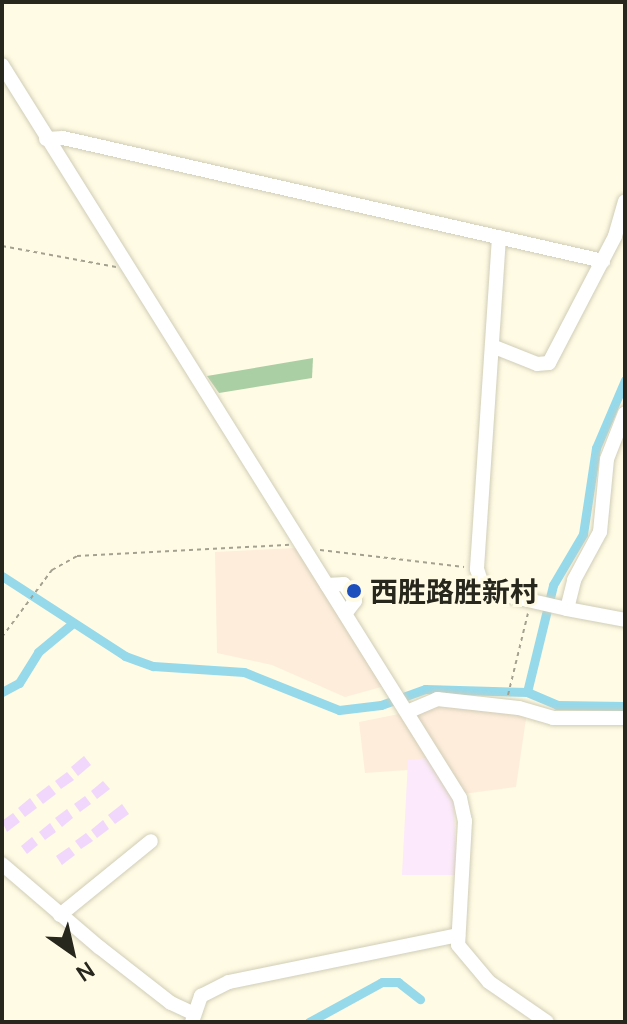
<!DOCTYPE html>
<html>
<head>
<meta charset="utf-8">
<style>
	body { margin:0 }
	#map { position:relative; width:627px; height:1024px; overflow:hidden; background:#fffbe4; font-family:Manrope,"Noto Sans SC",sans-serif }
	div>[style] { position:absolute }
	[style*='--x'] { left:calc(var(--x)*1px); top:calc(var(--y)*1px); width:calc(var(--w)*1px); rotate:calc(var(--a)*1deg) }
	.industrial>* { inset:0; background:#feeddb }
	.education>* { inset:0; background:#fce9fb }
	.forest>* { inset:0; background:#abcfa4 }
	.canal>* { height:9px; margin:-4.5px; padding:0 4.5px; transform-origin:4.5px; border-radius:4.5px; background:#96d9ea }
	.building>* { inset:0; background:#f1d7fc }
	.path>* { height:2px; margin-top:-1px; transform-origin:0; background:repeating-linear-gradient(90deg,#a4a190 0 4px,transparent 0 8px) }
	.roads { filter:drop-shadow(0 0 2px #d1cdb7) drop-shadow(0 0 2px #d1cdb7) }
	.minor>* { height:14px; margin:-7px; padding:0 7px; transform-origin:7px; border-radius:7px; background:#fff }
	.dots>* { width:22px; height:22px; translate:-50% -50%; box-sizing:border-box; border:4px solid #fffbe4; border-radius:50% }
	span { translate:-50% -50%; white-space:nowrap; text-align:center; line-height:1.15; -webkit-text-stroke:6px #fffbe4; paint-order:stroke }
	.poi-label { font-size:28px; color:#28271e; font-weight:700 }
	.left { translate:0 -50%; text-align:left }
	.frame { position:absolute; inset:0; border:4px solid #28271e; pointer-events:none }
	.north { position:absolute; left:32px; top:912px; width:80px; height:80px; -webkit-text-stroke:6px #fffbe4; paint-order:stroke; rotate:146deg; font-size:22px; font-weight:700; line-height:32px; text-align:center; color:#28271e }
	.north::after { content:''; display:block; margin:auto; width:28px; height:36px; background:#28271e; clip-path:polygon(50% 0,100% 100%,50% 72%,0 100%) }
</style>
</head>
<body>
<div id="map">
	<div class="industrial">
		<div style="clip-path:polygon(296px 548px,385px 686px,345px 697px,272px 665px,217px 653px,215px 552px)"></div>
		<div style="clip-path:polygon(430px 704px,527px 712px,516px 787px,463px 794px,412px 713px)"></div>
		<div style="clip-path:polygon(399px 714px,429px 758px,408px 761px,408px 770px,365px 773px,359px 722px)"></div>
	</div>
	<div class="education">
		<div style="clip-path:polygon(429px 758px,454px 800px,456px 875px,402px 875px,408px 760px)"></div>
	</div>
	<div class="forest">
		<div style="clip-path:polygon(313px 358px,312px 378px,219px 393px,207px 376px)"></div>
	</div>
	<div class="canal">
		<div style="--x:2;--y:576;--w:147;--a:33"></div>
		<div style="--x:125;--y:656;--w:30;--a:20"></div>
		<div style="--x:153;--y:666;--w:91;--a:3.8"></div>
		<div style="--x:244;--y:672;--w:102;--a:21.8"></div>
		<div style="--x:339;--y:710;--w:42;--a:-6.8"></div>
		<div style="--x:381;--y:705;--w:47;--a:-20"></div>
		<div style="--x:425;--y:689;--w:102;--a:1.7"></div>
		<div style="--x:527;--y:692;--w:33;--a:23"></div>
		<div style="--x:557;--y:705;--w:68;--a:0.8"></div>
		<div style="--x:2;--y:692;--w:19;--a:-28"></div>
		<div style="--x:19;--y:683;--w:36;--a:-58"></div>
		<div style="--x:38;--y:652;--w:45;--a:-39.6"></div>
		<div style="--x:527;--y:692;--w:110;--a:-76.3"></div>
		<div style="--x:553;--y:585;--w:59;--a:-59.5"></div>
		<div style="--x:583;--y:534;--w:87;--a:-81.4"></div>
		<div style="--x:596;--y:448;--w:74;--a:-66.9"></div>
		<div style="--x:309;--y:1022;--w:83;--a:-28.7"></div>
		<div style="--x:382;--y:982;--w:16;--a:0"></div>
		<div style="--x:398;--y:982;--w:28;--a:38"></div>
	</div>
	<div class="building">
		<div style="clip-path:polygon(84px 756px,91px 765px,78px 776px,71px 767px)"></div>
		<div style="clip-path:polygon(67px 772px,74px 780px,61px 789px,55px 781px)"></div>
		<div style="clip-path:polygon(103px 781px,110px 789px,97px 799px,91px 791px)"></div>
		<div style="clip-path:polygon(49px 785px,56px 794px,43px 804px,36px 795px)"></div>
		<div style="clip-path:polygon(85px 796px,91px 804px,80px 812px,74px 804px)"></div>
		<div style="clip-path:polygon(30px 798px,37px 808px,25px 817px,18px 808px)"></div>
		<div style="clip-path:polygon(122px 804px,129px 814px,115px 824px,108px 815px)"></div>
		<div style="clip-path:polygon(67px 809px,73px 818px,62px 827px,55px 818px)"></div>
		<div style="clip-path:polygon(13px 813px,20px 822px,7px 832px,2px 821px)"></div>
		<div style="clip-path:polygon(103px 820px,109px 829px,97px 838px,91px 830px)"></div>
		<div style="clip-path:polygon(50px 823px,56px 832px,45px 840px,39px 832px)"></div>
		<div style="clip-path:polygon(86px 833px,93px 841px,81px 849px,75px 841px)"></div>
		<div style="clip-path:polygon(32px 837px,38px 845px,27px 854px,21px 846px)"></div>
		<div style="clip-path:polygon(69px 847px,75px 855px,62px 865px,56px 856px)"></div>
	</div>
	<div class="path">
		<div style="--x:2;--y:246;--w:116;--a:10.4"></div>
		<div style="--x:320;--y:550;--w:145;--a:6.7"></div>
		<div style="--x:2;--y:637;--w:84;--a:-53.3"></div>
		<div style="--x:52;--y:570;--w:29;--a:-29"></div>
		<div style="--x:77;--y:556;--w:213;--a:-3"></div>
		<div style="--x:508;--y:695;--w:84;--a:-76.3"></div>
	</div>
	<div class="roads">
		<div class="minor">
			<div style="--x:2;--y:65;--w:864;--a:58"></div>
			<div style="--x:460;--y:798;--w:24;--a:78"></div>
			<div style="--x:465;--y:821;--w:124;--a:93.2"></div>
			<div style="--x:458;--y:945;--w:48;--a:50"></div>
			<div style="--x:489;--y:982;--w:70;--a:34.6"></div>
			<div style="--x:46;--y:139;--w:17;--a:-3"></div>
			<div style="--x:63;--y:138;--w:554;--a:12.83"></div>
			<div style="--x:499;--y:237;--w:333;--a:93.8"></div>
			<div style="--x:477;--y:569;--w:22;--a:72"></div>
			<div style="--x:484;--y:590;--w:85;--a:12.9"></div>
			<div style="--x:567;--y:609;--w:30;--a:-76"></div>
			<div style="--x:574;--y:580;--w:55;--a:-61.6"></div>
			<div style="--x:600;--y:532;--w:73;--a:-84.5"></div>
			<div style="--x:607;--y:459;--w:49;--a:-68.6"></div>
			<div style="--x:492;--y:346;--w:48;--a:21.8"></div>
			<div style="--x:537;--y:364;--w:12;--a:-5"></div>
			<div style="--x:549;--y:363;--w:143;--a:-62.5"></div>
			<div style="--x:615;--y:236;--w:36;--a:-74"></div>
			<div style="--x:327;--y:585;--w:17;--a:-3"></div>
			<div style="--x:344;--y:584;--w:20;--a:57"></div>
			<div style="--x:355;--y:601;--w:16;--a:128"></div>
			<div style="--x:567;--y:609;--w:59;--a:10.7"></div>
			<div style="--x:407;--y:712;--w:33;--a:-23"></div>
			<div style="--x:437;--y:699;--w:82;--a:6.3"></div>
			<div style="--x:519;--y:708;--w:35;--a:16"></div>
			<div style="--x:553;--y:718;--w:72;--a:0"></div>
			<div style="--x:2;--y:864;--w:128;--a:40.6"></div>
			<div style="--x:99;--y:947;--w:91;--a:37.9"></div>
			<div style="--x:171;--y:1003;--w:23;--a:25"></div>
			<div style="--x:60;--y:915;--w:117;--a:-39.1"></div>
			<div style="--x:192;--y:1022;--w:28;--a:-71"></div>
			<div style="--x:201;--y:996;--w:31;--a:-27"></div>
			<div style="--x:229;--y:982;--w:234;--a:-11.6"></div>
		</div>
	</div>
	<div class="dots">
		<div style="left:354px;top:591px;background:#1d50bd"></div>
	</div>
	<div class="poi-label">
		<span class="left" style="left:370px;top:591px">西胜路胜新村</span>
	</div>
	<div class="frame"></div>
	<div class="north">N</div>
</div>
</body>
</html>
